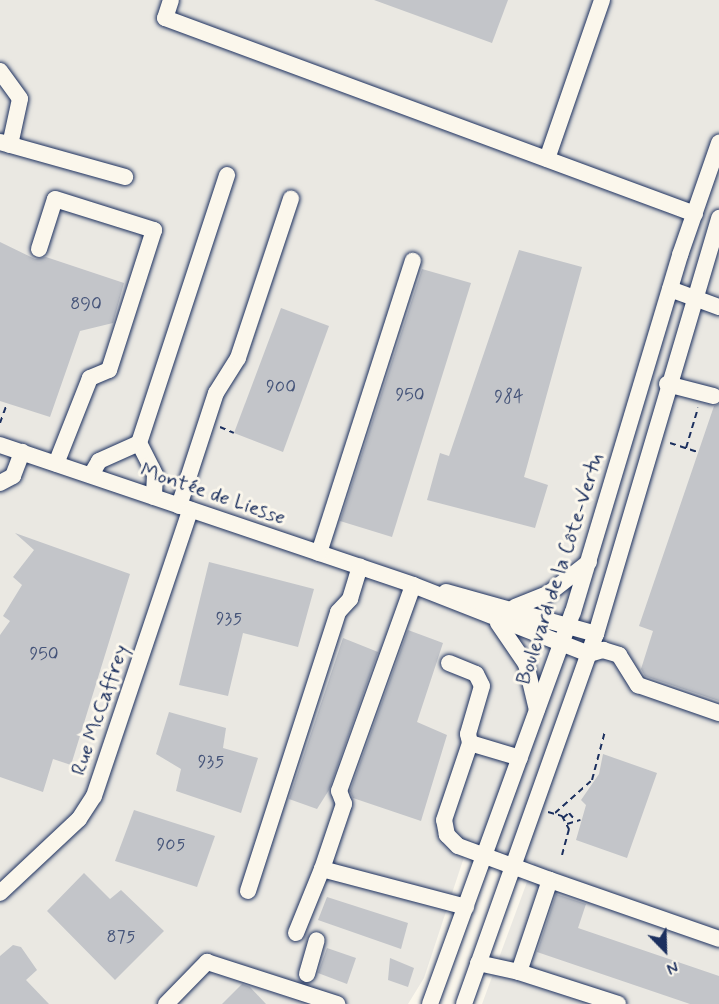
<!DOCTYPE html>
<html>
<head>
<meta charset="utf-8">
<style>
	body { margin:0 }
	#map { position:relative; width:719px; height:1004px; overflow:hidden; background:#fbf7ec; font-family:Mynerve,sans-serif }
	div>[style] { position:absolute }
	[style*='--x'] { left:calc(var(--x)*1px); top:calc(var(--y)*1px); width:calc(var(--w)*1px); rotate:calc(var(--a)*1deg) }
	.built>* { inset:0; background:#eae8e2 }
	.building>* { inset:0; background:#c3c5c9 }
	.path>* { height:2px; margin-top:-1px; transform-origin:0; background:repeating-linear-gradient(90deg,#1b2f5e 0 6px,transparent 0 10.5px) }
	.roads { filter:drop-shadow(0 0 2px #1b2f5e) drop-shadow(0 0 2px #1b2f5e) }
	.minor>* { height:16px; margin:-8px; padding:0 8px; transform-origin:8px; border-radius:8px; background:#fbf7ec }
	span { translate:-50% -50%; white-space:nowrap; text-align:center; line-height:1.15; -webkit-text-stroke:6px #fbf7ec; paint-order:stroke }
	.number-label { font-size:18px; color:#455479 }
	.number-label span { -webkit-text-stroke-width:0 }
	.street-label { font-size:21px; color:#1b2f5e }
	.north { position:absolute; left:635px; top:920px; width:60px; height:60px; -webkit-text-stroke:4px #fbf7ec; paint-order:stroke; rotate:157deg; font-size:16px; font-weight:700; line-height:24px; text-align:center; color:#1b2f5e }
	.north::after { content:''; display:block; margin:auto; width:21px; height:27px; background:#1b2f5e; clip-path:polygon(50% 0,100% 100%,50% 72%,0 100%) }
</style>
</head>
<body>
<div id="map">
	<div class="built">
		<div style="clip-path:polygon(0 0,719px 0,719px 1004px,482px 1004px,534px 863px,470px 839px,424px 978px,408px 1004px,0 1004px)"></div>
	</div>
	<div class="building">
		<div style="clip-path:polygon(374px 0,508px 0,492px 43px)"></div>
		<div style="clip-path:polygon(0 242px,35px 259px,46px 257px,124px 283px,113px 323px,80px 331px,50px 417px,0 401px)"></div>
		<div style="clip-path:polygon(519px 250px,582px 267px,524px 477px,548px 485px,535px 528px,427px 500px,440px 453px,449px 456px)"></div>
		<div style="clip-path:polygon(422px 269px,471px 283px,392px 537px,340px 521px)"></div>
		<div style="clip-path:polygon(281px 308px,329px 326px,283px 452px,234px 433px)"></div>
		<div style="clip-path:polygon(719px 404px,719px 701px,645px 676px,641px 669px,653px 631px,639px 626px,714px 406px)"></div>
		<div style="clip-path:polygon(15px 533px,130px 574px,71px 765px,53px 759px,43px 792px,0 777px,0 635px,10px 621px,3px 616px,22px 585px,13px 577px,34px 550px)"></div>
		<div style="clip-path:polygon(209px 562px,314px 589px,298px 647px,243px 633px,228px 696px,179px 685px)"></div>
		<div style="clip-path:polygon(408px 630px,443px 643px,417px 722px,447px 735px,421px 821px,353px 798px,350px 791px)"></div>
		<div style="clip-path:polygon(343px 638px,378px 652px,329px 790px,317px 809px,289px 799px)"></div>
		<div style="clip-path:polygon(169px 712px,226px 728px,223px 748px,258px 758px,241px 813px,176px 791px,181px 769px,156px 754px)"></div>
		<div style="clip-path:polygon(603px 754px,657px 773px,627px 858px,576px 840px,586px 805px,581px 800px,599px 774px)"></div>
		<div style="clip-path:polygon(134px 810px,215px 836px,197px 887px,115px 861px)"></div>
		<div style="clip-path:polygon(84px 873px,110px 899px,121px 890px,164px 931px,115px 980px,47px 911px)"></div>
		<div style="clip-path:polygon(556px 894px,586px 904px,578px 928px,719px 976px,719px 1004px,690px 1004px,537px 952px)"></div>
		<div style="clip-path:polygon(327px 897px,408px 923px,401px 949px,318px 920px)"></div>
		<div style="clip-path:polygon(13px 945px,21px 947px,37px 970px,26px 980px,49px 1004px,0 1004px,0 956px)"></div>
		<div style="clip-path:polygon(327px 948px,356px 958px,347px 984px,318px 973px)"></div>
		<div style="clip-path:polygon(390px 958px,414px 968px,408px 987px,388px 980px)"></div>
		<div style="clip-path:polygon(242px 984px,250px 987px,266px 1004px,222px 1004px)"></div>
	</div>
	<div class="path">
		<div style="--x:0;--y:423;--w:20;--a:-70"></div>
		<div style="--x:220;--y:427;--w:15;--a:23"></div>
		<div style="--x:670;--y:443;--w:29;--a:18"></div>
		<div style="--x:686;--y:448;--w:42;--a:-73.3"></div>
		<div style="--x:548;--y:812;--w:15;--a:16"></div>
		<div style="--x:562;--y:816;--w:15;--a:62"></div>
		<div style="--x:569;--y:829;--w:27;--a:105"></div>
		<div style="--x:555;--y:813;--w:50;--a:-41.7"></div>
		<div style="--x:592;--y:780;--w:51;--a:-75.1"></div>
		<div style="--x:563;--y:818;--w:8;--a:-40"></div>
		<div style="--x:569;--y:813;--w:9;--a:49"></div>
		<div style="--x:567;--y:824;--w:14;--a:-17"></div>
	</div>
	<div class="roads">
		<div class="minor">
			<div style="--x:171;--y:0;--w:19;--a:108"></div>
			<div style="--x:165;--y:18;--w:565;--a:20.29"></div>
			<div style="--x:0;--y:71;--w:34;--a:54"></div>
			<div style="--x:20;--y:99;--w:47;--a:102.3"></div>
			<div style="--x:0;--y:142;--w:130;--a:15.6"></div>
			<div style="--x:547;--y:159;--w:168;--a:-70.9"></div>
			<div style="--x:39;--y:249;--w:52;--a:-72.3"></div>
			<div style="--x:55;--y:199;--w:104;--a:17.4"></div>
			<div style="--x:154;--y:230;--w:147;--a:107.8"></div>
			<div style="--x:109;--y:370;--w:21;--a:157"></div>
			<div style="--x:90;--y:378;--w:92;--a:111.6"></div>
			<div style="--x:670;--y:289;--w:52;--a:20.2"></div>
			<div style="--x:667;--y:384;--w:48;--a:14.6"></div>
			<div style="--x:139;--y:443;--w:282;--a:-71.8"></div>
			<div style="--x:0;--y:445;--w:436;--a:18.7"></div>
			<div style="--x:413;--y:585;--w:189;--a:21.4"></div>
			<div style="--x:91;--y:475;--w:16;--a:-60"></div>
			<div style="--x:99;--y:461;--w:44;--a:-24.2"></div>
			<div style="--x:139;--y:443;--w:36;--a:63"></div>
			<div style="--x:155;--y:475;--w:22;--a:93"></div>
			<div style="--x:0;--y:483;--w:15;--a:-28"></div>
			<div style="--x:13;--y:476;--w:26;--a:-69"></div>
			<div style="--x:179;--y:506;--w:119;--a:-71.9"></div>
			<div style="--x:216;--y:393;--w:41;--a:-57.8"></div>
			<div style="--x:238;--y:358;--w:168;--a:-71.6"></div>
			<div style="--x:319;--y:553;--w:307;--a:-72.2"></div>
			<div style="--x:446;--y:592;--w:156;--a:15.6"></div>
			<div style="--x:515;--y:607;--w:35;--a:-22"></div>
			<div style="--x:548;--y:594;--w:52;--a:-38"></div>
			<div style="--x:498;--y:623;--w:50;--a:55.7"></div>
			<div style="--x:526;--y:664;--w:47;--a:76.6"></div>
			<div style="--x:589;--y:654;--w:15;--a:-16"></div>
			<div style="--x:603;--y:650;--w:17;--a:17"></div>
			<div style="--x:619;--y:655;--w:36;--a:58"></div>
			<div style="--x:638;--y:685;--w:86;--a:19.1"></div>
			<div style="--x:449;--y:663;--w:29;--a:22"></div>
			<div style="--x:476;--y:674;--w:13;--a:63"></div>
			<div style="--x:482;--y:686;--w:50;--a:106.3"></div>
			<div style="--x:468;--y:734;--w:9;--a:77"></div>
			<div style="--x:322;--y:869;--w:149;--a:14.8"></div>
			<div style="--x:550;--y:880;--w:179;--a:19.2"></div>
			<div style="--x:248;--y:891;--w:293;--a:-72.1"></div>
			<div style="--x:338;--y:612;--w:18;--a:-47"></div>
			<div style="--x:350;--y:599;--w:34;--a:-73"></div>
			<div style="--x:0;--y:893;--w:108;--a:-43.1"></div>
			<div style="--x:79;--y:819;--w:27;--a:-57"></div>
			<div style="--x:94;--y:796;--w:302;--a:-71.4"></div>
			<div style="--x:296;--y:933;--w:69;--a:-67.9"></div>
			<div style="--x:322;--y:869;--w:69;--a:-71.3"></div>
			<div style="--x:344;--y:804;--w:14;--a:-111"></div>
			<div style="--x:339;--y:791;--w:219;--a:-70.2"></div>
			<div style="--x:478;--y:963;--w:42;--a:12.4"></div>
			<div style="--x:519;--y:972;--w:97;--a:-71.4"></div>
			<div style="--x:550;--y:880;--w:98;--a:-159.7"></div>
			<div style="--x:458;--y:846;--w:16;--a:-135"></div>
			<div style="--x:447;--y:835;--w:15;--a:-101"></div>
			<div style="--x:444;--y:820;--w:81;--a:-71.3"></div>
			<div style="--x:470;--y:743;--w:52;--a:16.7"></div>
			<div style="--x:519;--y:972;--w:104;--a:17.9"></div>
			<div style="--x:307;--y:974;--w:35;--a:-74"></div>
			<div style="--x:166;--y:1004;--w:59;--a:-45.7"></div>
			<div style="--x:207;--y:962;--w:137;--a:17.9"></div>
			<div style="--x:430;--y:1004;--w:417;--a:-70"></div>
			<div style="--x:573;--y:612;--w:373;--a:-73.3"></div>
			<div style="--x:680;--y:255;--w:119;--a:-70.8"></div>
			<div style="--x:464;--y:1004;--w:393;--a:-70.4"></div>
			<div style="--x:596;--y:634;--w:434;--a:-73.5"></div>
		</div>
	</div>
	<div class="number-label">
		<span style="left:86px;top:304px">890</span>
		<span style="left:281px;top:387px">900</span>
		<span style="left:410px;top:395px">950</span>
		<span style="left:509px;top:397px">984</span>
		<span style="left:229px;top:619px">935</span>
		<span style="left:44px;top:654px">950</span>
		<span style="left:211px;top:762px">935</span>
		<span style="left:171px;top:845px">905</span>
		<span style="left:121px;top:937px">875</span>
	</div>
	<div class="street-label">
		<span style="left:213px;top:494px;rotate:19deg">Montée de Liesse</span>
		<span style="left:560px;top:569px;rotate:-72deg">Boulevard de la Côte-Vertu</span>
		<span style="left:100px;top:710px;rotate:-71deg">Rue McCaffrey</span>
	</div>
	<div class="north">N</div>
</div>
</body>
</html>
